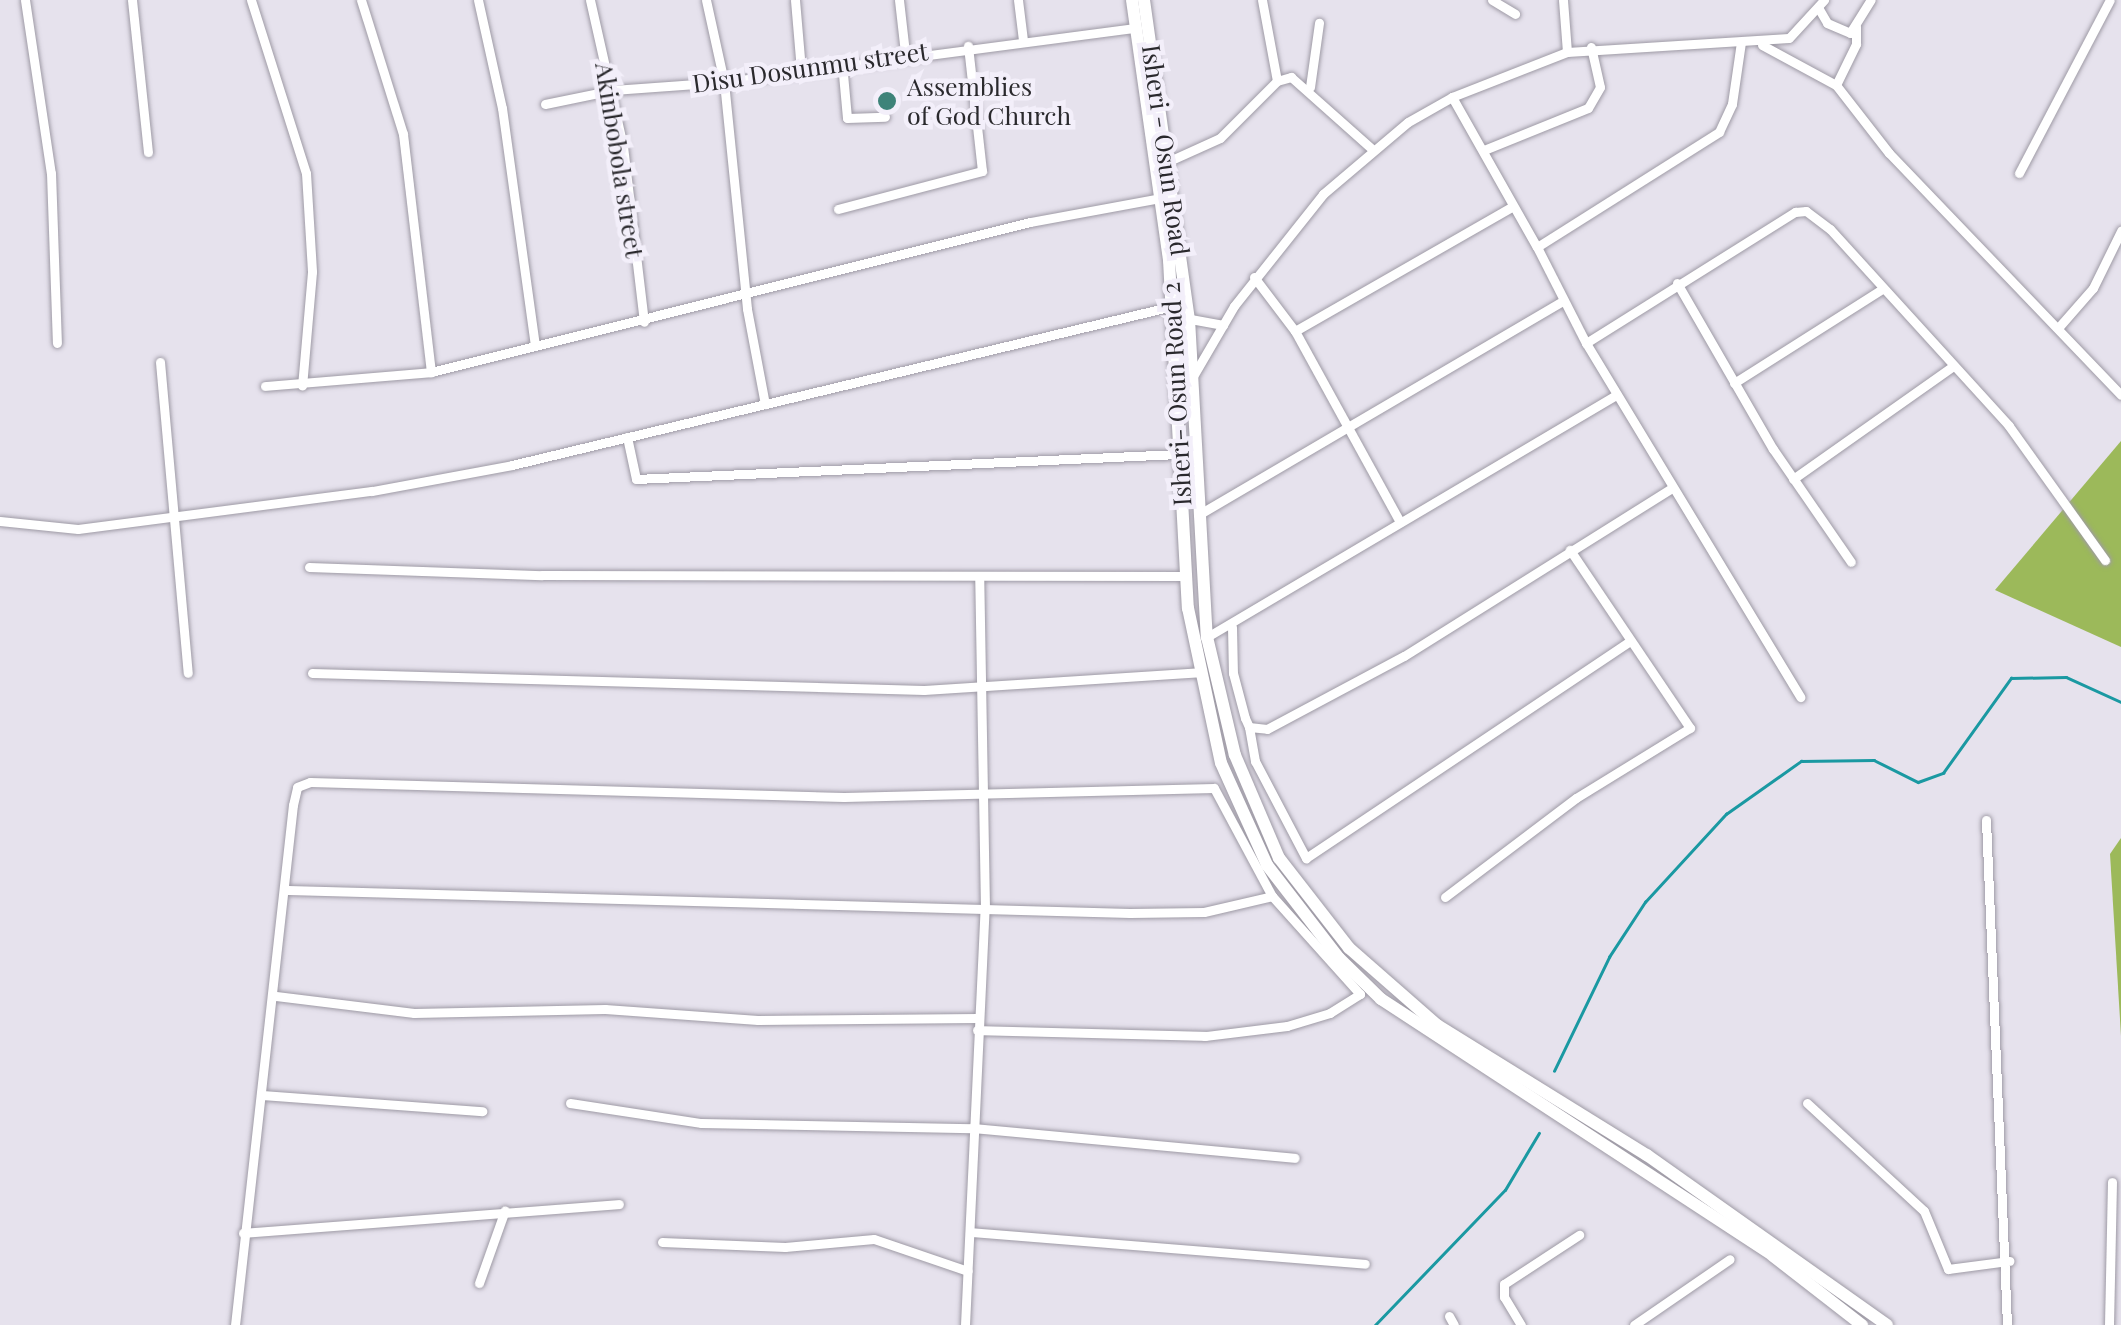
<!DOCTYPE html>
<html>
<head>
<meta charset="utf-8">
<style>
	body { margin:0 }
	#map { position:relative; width:2121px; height:1325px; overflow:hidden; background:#e6e2ed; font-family:"Playfair Display",serif }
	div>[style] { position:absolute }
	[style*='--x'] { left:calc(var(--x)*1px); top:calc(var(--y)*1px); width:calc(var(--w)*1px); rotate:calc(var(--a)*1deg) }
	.forest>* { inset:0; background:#9cb95a }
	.stream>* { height:2.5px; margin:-1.25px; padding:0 1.25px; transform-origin:1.25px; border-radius:1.25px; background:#1a99a2 }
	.roads { filter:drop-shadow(0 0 2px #9e9aa5) drop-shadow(0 0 2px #9e9aa5) }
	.street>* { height:9px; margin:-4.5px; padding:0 4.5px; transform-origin:4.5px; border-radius:4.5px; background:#fff }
	.secondary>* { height:12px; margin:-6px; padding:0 6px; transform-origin:6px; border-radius:6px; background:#fff }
	.dots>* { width:28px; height:28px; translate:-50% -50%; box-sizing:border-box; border:5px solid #f3effa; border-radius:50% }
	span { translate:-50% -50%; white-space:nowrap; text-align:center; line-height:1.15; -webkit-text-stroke:9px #f3effa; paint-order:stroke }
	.street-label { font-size:25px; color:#2a292d }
	.poi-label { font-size:25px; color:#2a292d }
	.left { translate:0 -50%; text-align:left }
</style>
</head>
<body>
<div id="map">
	<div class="forest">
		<div style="clip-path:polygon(2121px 441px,2121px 647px,1995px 590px)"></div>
		<div style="clip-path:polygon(2121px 838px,2121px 1036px,2110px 854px)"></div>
	</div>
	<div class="stream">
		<div style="--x:1554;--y:1071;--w:127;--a:-64.2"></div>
		<div style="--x:1609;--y:957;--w:66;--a:-56.8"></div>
		<div style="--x:1645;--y:902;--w:120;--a:-47.4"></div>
		<div style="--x:1726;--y:814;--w:92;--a:-35.2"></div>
		<div style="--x:1801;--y:761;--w:73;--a:-0.8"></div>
		<div style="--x:1874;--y:760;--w:49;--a:26.6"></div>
		<div style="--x:1918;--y:782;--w:27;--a:-20"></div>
		<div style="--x:1943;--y:773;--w:117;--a:-54.4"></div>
		<div style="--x:2011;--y:678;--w:55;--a:-1"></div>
		<div style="--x:2066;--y:677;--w:60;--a:24.4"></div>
		<div style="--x:1375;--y:1325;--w:187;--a:-46.1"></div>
		<div style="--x:1505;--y:1190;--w:66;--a:-59.2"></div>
	</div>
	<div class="roads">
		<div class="street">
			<div style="--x:25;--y:0;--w:175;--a:81.5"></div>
			<div style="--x:51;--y:173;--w:170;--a:88"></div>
			<div style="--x:132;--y:0;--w:153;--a:84"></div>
			<div style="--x:251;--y:0;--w:182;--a:72.4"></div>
			<div style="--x:306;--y:173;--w:99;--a:86.5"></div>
			<div style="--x:312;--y:272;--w:114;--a:95"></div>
			<div style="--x:361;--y:0;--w:140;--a:72.6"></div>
			<div style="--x:403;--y:134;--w:240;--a:83.3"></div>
			<div style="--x:478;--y:0;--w:111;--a:77.5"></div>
			<div style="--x:502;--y:108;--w:240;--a:82.1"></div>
			<div style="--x:590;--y:0;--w:150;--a:77.3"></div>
			<div style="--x:623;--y:146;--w:177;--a:83.2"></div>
			<div style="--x:706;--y:0;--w:84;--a:77.6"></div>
			<div style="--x:724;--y:82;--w:228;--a:84.2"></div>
			<div style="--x:747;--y:309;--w:97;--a:79.3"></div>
			<div style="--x:795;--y:0;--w:70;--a:85.1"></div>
			<div style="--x:899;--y:0;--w:53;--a:83.5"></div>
			<div style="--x:1018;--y:0;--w:40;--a:82.9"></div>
			<div style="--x:1262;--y:0;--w:82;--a:79.5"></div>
			<div style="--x:1492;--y:0;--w:27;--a:31"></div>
			<div style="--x:1563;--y:0;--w:52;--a:85.6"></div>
			<div style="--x:1819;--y:9;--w:16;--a:60"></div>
			<div style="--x:1827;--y:23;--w:25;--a:23"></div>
			<div style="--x:1850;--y:33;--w:39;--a:-58"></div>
			<div style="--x:1741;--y:42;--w:63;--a:98.3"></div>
			<div style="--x:1732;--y:104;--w:31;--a:115"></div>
			<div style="--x:1719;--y:132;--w:215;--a:147.7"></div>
			<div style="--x:1537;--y:247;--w:108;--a:63"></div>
			<div style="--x:1586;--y:343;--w:414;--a:58.8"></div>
			<div style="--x:1762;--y:45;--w:84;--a:28.4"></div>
			<div style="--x:1836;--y:85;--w:86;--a:52.1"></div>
			<div style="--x:1889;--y:153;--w:335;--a:46.2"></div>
			<div style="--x:842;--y:63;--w:55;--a:84.8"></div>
			<div style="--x:847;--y:118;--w:38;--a:-2"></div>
			<div style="--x:1836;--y:85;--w:46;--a:-64"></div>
			<div style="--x:1856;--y:44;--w:18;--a:-90"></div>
			<div style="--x:1310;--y:87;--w:65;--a:-82"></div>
			<div style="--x:1452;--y:97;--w:172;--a:60.5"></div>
			<div style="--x:545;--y:104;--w:69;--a:-11.6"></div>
			<div style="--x:613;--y:90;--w:111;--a:-4.1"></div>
			<div style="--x:724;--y:82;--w:416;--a:-7.5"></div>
			<div style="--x:1484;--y:150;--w:112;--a:-22"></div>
			<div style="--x:1588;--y:108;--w:24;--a:-60"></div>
			<div style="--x:1600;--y:87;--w:41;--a:-102.7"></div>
			<div style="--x:1167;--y:162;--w:58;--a:-24.4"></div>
			<div style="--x:1220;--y:138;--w:81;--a:-45"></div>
			<div style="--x:1277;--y:81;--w:15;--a:-16"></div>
			<div style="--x:1291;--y:77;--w:107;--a:41.6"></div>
			<div style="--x:2019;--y:173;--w:195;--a:-62.3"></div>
			<div style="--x:838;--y:209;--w:149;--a:-14.8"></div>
			<div style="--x:982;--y:171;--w:126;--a:-96.4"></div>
			<div style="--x:1254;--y:277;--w:68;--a:52.8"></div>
			<div style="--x:1295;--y:331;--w:218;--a:61.2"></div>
			<div style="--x:1677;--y:283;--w:192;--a:60"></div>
			<div style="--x:1773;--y:449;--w:137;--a:55.4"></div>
			<div style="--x:1174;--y:316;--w:50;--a:10.4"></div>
			<div style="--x:2058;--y:328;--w:53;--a:-48.8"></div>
			<div style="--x:2093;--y:288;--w:64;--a:-63.8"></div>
			<div style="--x:1295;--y:331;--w:251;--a:-29.8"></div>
			<div style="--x:1586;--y:343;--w:247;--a:-32.1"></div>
			<div style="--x:1795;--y:212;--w:11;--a:-5"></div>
			<div style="--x:1806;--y:211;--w:30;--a:37"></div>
			<div style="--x:1830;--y:229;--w:266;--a:47.7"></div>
			<div style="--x:2009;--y:426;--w:165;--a:54.4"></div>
			<div style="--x:160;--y:362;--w:312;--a:84.9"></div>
			<div style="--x:1177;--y:380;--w:15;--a:-8"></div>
			<div style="--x:1192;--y:378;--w:83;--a:-59.7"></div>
			<div style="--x:1234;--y:306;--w:143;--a:-51.5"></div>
			<div style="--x:1323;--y:194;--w:111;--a:-40.3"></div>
			<div style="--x:1408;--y:122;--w:51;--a:-29.6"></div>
			<div style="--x:1452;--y:97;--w:123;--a:-21.4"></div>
			<div style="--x:1567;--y:52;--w:222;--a:-3.6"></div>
			<div style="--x:1789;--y:38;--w:52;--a:-47.4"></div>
			<div style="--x:1734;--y:383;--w:175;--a:-32.4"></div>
			<div style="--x:265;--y:386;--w:167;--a:-4.8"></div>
			<div style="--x:431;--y:372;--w:617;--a:-14.06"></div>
			<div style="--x:1030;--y:222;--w:133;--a:-10.4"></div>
			<div style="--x:627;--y:437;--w:43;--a:77.9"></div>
			<div style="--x:636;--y:479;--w:543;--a:-2.64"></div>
			<div style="--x:1793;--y:479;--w:196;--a:-35.2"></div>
			<div style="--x:1198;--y:515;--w:424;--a:-30.4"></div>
			<div style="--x:0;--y:521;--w:78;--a:5.9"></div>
			<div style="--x:78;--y:529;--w:296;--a:-7.4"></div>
			<div style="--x:372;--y:491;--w:142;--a:-10.5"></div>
			<div style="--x:512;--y:465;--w:680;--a:-13.53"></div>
			<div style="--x:309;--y:567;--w:233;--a:2"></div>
			<div style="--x:542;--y:575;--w:643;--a:0.09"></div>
			<div style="--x:1232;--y:627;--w:46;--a:88.8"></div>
			<div style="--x:1233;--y:673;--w:47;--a:75.1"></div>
			<div style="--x:1245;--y:718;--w:10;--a:66"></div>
			<div style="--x:1249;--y:727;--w:18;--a:6"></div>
			<div style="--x:1267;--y:729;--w:155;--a:-28.1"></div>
			<div style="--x:1404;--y:656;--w:316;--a:-32.1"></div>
			<div style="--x:1207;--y:637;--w:476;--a:-30.6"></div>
			<div style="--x:312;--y:673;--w:612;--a:1.59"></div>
			<div style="--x:924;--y:690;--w:276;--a:-3.7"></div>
			<div style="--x:1249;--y:727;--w:35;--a:80"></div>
			<div style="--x:1255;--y:761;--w:110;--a:62.3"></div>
			<div style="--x:1306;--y:858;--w:390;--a:-33.8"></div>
			<div style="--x:1986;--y:820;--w:505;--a:87.62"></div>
			<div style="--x:288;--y:890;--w:842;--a:1.56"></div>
			<div style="--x:1130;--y:913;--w:74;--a:-0.8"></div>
			<div style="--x:1204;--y:912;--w:70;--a:-13.2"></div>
			<div style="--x:1445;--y:897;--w:164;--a:-37.1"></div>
			<div style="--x:1576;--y:798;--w:134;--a:-31.6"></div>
			<div style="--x:1690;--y:728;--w:215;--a:-124"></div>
			<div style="--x:276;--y:996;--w:139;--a:7"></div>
			<div style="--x:414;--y:1013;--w:191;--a:-1.2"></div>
			<div style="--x:605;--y:1009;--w:153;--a:4.1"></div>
			<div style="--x:758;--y:1020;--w:220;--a:-0.5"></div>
			<div style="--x:262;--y:1095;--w:221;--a:4.2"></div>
			<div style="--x:570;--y:1103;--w:133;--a:8.7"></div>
			<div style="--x:701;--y:1123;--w:271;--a:1.1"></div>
			<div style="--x:972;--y:1128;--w:324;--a:5.3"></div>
			<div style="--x:1807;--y:1103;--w:159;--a:42.7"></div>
			<div style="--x:1924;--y:1211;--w:63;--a:67.5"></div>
			<div style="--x:1948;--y:1269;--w:62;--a:-7.5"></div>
			<div style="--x:970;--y:1232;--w:396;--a:4.6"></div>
			<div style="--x:243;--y:1233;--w:377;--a:-4.4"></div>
			<div style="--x:662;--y:1242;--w:123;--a:2.3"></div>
			<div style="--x:785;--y:1247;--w:89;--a:-5.1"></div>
			<div style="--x:874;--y:1239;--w:99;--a:18.8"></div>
			<div style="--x:479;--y:1283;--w:77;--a:-70.4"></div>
			<div style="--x:1449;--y:1316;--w:10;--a:61"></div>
			<div style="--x:235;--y:1325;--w:523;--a:-83.64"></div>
			<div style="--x:293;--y:805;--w:18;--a:-77"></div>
			<div style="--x:297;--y:787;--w:14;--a:-21"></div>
			<div style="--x:310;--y:782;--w:534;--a:1.61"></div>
			<div style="--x:844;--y:797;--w:370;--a:-1.4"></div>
			<div style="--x:1214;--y:788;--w:123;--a:61.8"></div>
			<div style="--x:1272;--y:896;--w:132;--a:48.1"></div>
			<div style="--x:1360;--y:994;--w:36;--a:148"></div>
			<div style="--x:1330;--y:1013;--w:45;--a:163.2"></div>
			<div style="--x:1287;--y:1026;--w:83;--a:173"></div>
			<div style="--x:1205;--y:1036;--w:228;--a:-178.5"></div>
			<div style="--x:965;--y:1325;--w:417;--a:-87.3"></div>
			<div style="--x:985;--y:908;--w:329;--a:-91"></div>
			<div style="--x:1521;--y:1325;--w:33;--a:-121"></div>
			<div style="--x:1504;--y:1297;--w:13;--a:-90"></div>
			<div style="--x:1504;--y:1284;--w:90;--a:-33.2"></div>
			<div style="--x:1634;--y:1325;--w:116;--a:-34.5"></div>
			<div style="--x:2109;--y:1325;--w:143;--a:-88.8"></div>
		</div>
		<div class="secondary">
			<div style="--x:1132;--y:0;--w:263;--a:81.9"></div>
			<div style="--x:1169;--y:260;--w:349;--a:86.9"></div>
			<div style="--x:1188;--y:608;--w:158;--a:78"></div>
			<div style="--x:1221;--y:763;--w:112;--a:65.7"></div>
			<div style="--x:1267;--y:865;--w:118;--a:52.3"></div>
			<div style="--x:1339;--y:958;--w:59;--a:44.3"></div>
			<div style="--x:1381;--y:999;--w:469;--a:33.2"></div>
			<div style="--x:1773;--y:1256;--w:113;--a:37.8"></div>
			<div style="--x:1144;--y:0;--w:322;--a:82"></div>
			<div style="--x:1189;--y:319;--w:319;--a:86.8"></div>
			<div style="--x:1207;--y:637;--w:121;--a:76.7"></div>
			<div style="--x:1235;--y:755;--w:112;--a:66.9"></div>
			<div style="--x:1279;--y:858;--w:114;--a:52.1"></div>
			<div style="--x:1349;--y:948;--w:117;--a:41.2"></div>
			<div style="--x:1437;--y:1025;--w:247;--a:31.8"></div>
			<div style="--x:1647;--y:1155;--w:294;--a:35.3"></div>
		</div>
	</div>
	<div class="dots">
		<div style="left:887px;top:101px;background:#3e8379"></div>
	</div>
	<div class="street-label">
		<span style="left:810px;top:67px;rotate:-8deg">Disu Dosunmu street</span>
		<span style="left:1166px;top:150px;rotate:82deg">Isheri - Osun Road</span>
		<span style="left:620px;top:160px;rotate:81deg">Akinbobola street</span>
		<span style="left:1176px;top:394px;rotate:-93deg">Isheri- Osun Road 2</span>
	</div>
	<div class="poi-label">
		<span class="left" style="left:907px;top:101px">Assemblies<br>of God Church</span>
	</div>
</div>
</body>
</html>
